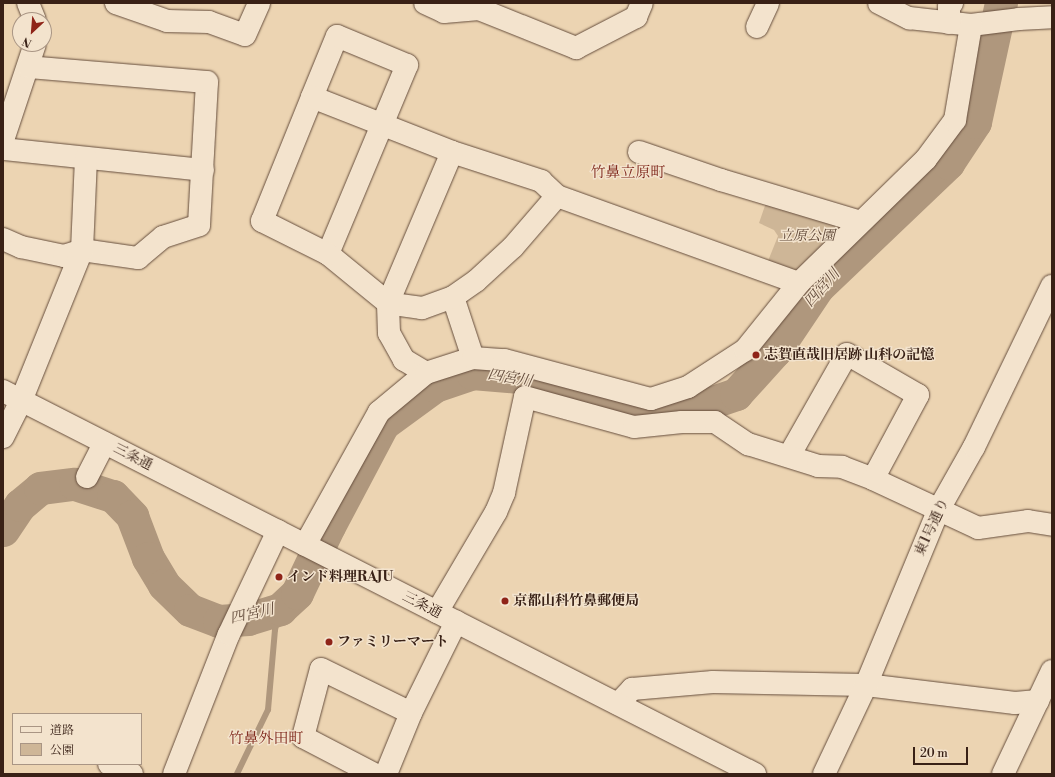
<!DOCTYPE html>
<html>
<head>
<meta charset="utf-8">
<style>
	body { margin:0 }
	#map { position:relative; width:1055px; height:777px; overflow:hidden; background:#ecd4b2; font-family:"Libre Bodoni","Noto Serif JP",serif }
	div>[style] { position:absolute }
	[style*='--x'] { left:calc(var(--x)*1px); top:calc(var(--y)*1px); width:calc(var(--w)*1px); rotate:calc(var(--a)*1deg) }
	.green>* { inset:0; background:#ceb697 }
	.stream>* { height:5.5px; margin:-2.75px; padding:0 2.75px; transform-origin:2.75px; border-radius:2.75px; background:#af977d }
	.river>* { height:33px; margin:-16.5px; padding:0 16.5px; transform-origin:16.5px; border-radius:16.5px; background:#af977d }
	.roads { filter:drop-shadow(0 0 1px #664e3d) drop-shadow(0 0 1px #664e3d) }
	.minor>* { height:22px; margin:-11px; padding:0 11px; transform-origin:11px; border-radius:11px; background:#f3e3cd }
	.tertiary>* { height:22px; margin:-11px; padding:0 11px; transform-origin:11px; border-radius:11px; background:#f3e3cd }
	.secondary>* { height:22px; margin:-11px; padding:0 11px; transform-origin:11px; border-radius:11px; background:#f3e3cd }
	.dots>* { width:11px; height:11px; translate:-50% -50%; box-sizing:border-box; border:2px solid #f3e3cd; border-radius:50% }
	span { translate:-50% -50%; white-space:nowrap; text-align:center; line-height:1.15; -webkit-text-stroke:3px #f3e3cd; paint-order:stroke }
	.park-label { font-size:14px; color:#5e4636; font-style:italic }
	.poi-label { font-size:14px; color:#392116; font-weight:700 }
	.left { translate:0 -50%; text-align:left }
	.street-label { font-size:14px; color:#392116 }
	.neighbourhood-label { font-size:15px; color:#7a1f14 }
	.water-label { font-size:15px; color:#624a3a; font-style:italic }
	.frame { position:absolute; inset:0; border:4px solid #392116; pointer-events:none }
	.legend { position:absolute; left:12px; top:713px; width:130px; height:52px; box-sizing:border-box; background:#f3e3cd; border:1px solid #a99584; margin:0; padding:5px 7px; list-style:none; font-size:12px; color:#392116 }
	.legend li { display:flex; align-items:center; gap:8px; height:20px }
	.legend b { width:20px; border:1px solid #a99584 }
	.north { position:absolute; left:12px; top:12px; width:40px; height:40px; box-sizing:border-box; background:#f3e3cd; border:1px solid #a99584; border-radius:50%; rotate:206deg; font-size:11px; font-weight:700; line-height:16px; text-align:center; color:#392116 }
	.north::after { content:''; display:block; margin:auto; width:14px; height:18px; background:#8f2418; clip-path:polygon(50% 0,100% 100%,50% 72%,0 100%) }
	.scale { position:absolute; left:913px; top:747px; width:55px; height:18px; box-sizing:border-box; border:2px solid #392116; border-top:0; padding-left:5px; font-size:12px; line-height:14px; white-space:nowrap; color:#392116; -webkit-text-stroke:3px #f3e3cd; paint-order:stroke }
</style>
</head>
<body>
<div id="map">
	<div class="green">
		<div style="clip-path:polygon(769px 194px,861px 222px,799px 283px,764px 271px,778px 236px,774px 230px,759px 223px)"></div>
	</div>
	<div class="stream">
		<div style="--x:237;--y:774;--w:71;--a:-64.2"></div>
		<div style="--x:268;--y:710;--w:80;--a:-85"></div>
		<div style="--x:275;--y:630;--w:22;--a:-77"></div>
	</div>
	<div class="river">
		<div style="--x:3;--y:530;--w:30;--a:-56"></div>
		<div style="--x:20;--y:505;--w:26;--a:-40"></div>
		<div style="--x:40;--y:488;--w:35;--a:-7"></div>
		<div style="--x:75;--y:484;--w:40;--a:18"></div>
		<div style="--x:113;--y:496;--w:28;--a:46"></div>
		<div style="--x:132;--y:516;--w:45;--a:69.1"></div>
		<div style="--x:148;--y:558;--w:31;--a:59"></div>
		<div style="--x:164;--y:585;--w:36;--a:44"></div>
		<div style="--x:190;--y:610;--w:31;--a:21"></div>
		<div style="--x:219;--y:621;--w:29;--a:-4"></div>
		<div style="--x:248;--y:619;--w:34;--a:-17"></div>
		<div style="--x:280;--y:609;--w:23;--a:-43"></div>
		<div style="--x:297;--y:593;--w:74;--a:-64.5"></div>
		<div style="--x:329;--y:526;--w:115;--a:-62.1"></div>
		<div style="--x:383;--y:424;--w:64;--a:-36.2"></div>
		<div style="--x:435;--y:386;--w:39;--a:-19"></div>
		<div style="--x:472;--y:373;--w:47;--a:4.9"></div>
		<div style="--x:519;--y:377;--w:121;--a:17.8"></div>
		<div style="--x:634;--y:414;--w:41;--a:1.4"></div>
		<div style="--x:675;--y:415;--w:65;--a:-19"></div>
		<div style="--x:736;--y:394;--w:58;--a:-47.8"></div>
		<div style="--x:775;--y:351;--w:77;--a:-56.1"></div>
		<div style="--x:818;--y:287;--w:180;--a:-43.6"></div>
		<div style="--x:948;--y:163;--w:49;--a:-56.6"></div>
		<div style="--x:975;--y:122;--w:122;--a:-77.7"></div>
	</div>
	<div class="roads">
		<div class="minor">
			<div style="--x:28;--y:3;--w:18;--a:68"></div>
			<div style="--x:116;--y:3;--w:54;--a:19.4"></div>
			<div style="--x:167;--y:21;--w:42;--a:1.4"></div>
			<div style="--x:209;--y:22;--w:38;--a:20"></div>
			<div style="--x:245;--y:35;--w:35;--a:-66"></div>
			<div style="--x:425;--y:3;--w:21;--a:25"></div>
			<div style="--x:444;--y:12;--w:35;--a:-5"></div>
			<div style="--x:479;--y:9;--w:105;--a:21.9"></div>
			<div style="--x:576;--y:48;--w:68;--a:-27.3"></div>
			<div style="--x:636;--y:17;--w:15;--a:-67"></div>
			<div style="--x:879;--y:3;--w:34;--a:27"></div>
			<div style="--x:909;--y:18;--w:62;--a:6.4"></div>
			<div style="--x:971;--y:25;--w:48;--a:-7.1"></div>
			<div style="--x:1019;--y:19;--w:33;--a:-3"></div>
			<div style="--x:949;--y:23;--w:16;--a:-90"></div>
			<div style="--x:949;--y:7;--w:5;--a:-53"></div>
			<div style="--x:757;--y:27;--w:26;--a:-65"></div>
			<div style="--x:312;--y:97;--w:66;--a:-67.7"></div>
			<div style="--x:337;--y:36;--w:76;--a:22.5"></div>
			<div style="--x:407;--y:65;--w:205;--a:112.7"></div>
			<div style="--x:3;--y:140;--w:101;--a:-71.6"></div>
			<div style="--x:3;--y:149;--w:201;--a:6"></div>
			<div style="--x:3;--y:239;--w:20;--a:24"></div>
			<div style="--x:21;--y:247;--w:44;--a:11.8"></div>
			<div style="--x:64;--y:256;--w:19;--a:-18"></div>
			<div style="--x:82;--y:250;--w:57;--a:8.1"></div>
			<div style="--x:138;--y:258;--w:33;--a:-40"></div>
			<div style="--x:163;--y:237;--w:38;--a:-18"></div>
			<div style="--x:199;--y:225;--w:143;--a:-86.8"></div>
			<div style="--x:207;--y:82;--w:179;--a:-175.2"></div>
			<div style="--x:453;--y:297;--w:28;--a:-35"></div>
			<div style="--x:476;--y:281;--w:50;--a:-42.6"></div>
			<div style="--x:513;--y:247;--w:67;--a:-49.2"></div>
			<div style="--x:473;--y:358;--w:64;--a:-108.2"></div>
			<div style="--x:453;--y:297;--w:33;--a:160"></div>
			<div style="--x:422;--y:308;--w:34;--a:-172"></div>
			<div style="--x:388;--y:303;--w:77;--a:-140.8"></div>
			<div style="--x:328;--y:254;--w:74;--a:-153.4"></div>
			<div style="--x:262;--y:221;--w:134;--a:-68"></div>
			<div style="--x:312;--y:97;--w:150;--a:21.4"></div>
			<div style="--x:452;--y:152;--w:94;--a:18"></div>
			<div style="--x:541;--y:181;--w:22;--a:43"></div>
			<div style="--x:557;--y:196;--w:257;--a:19.8"></div>
			<div style="--x:426;--y:373;--w:26;--a:-149"></div>
			<div style="--x:404;--y:360;--w:31;--a:-119"></div>
			<div style="--x:389;--y:333;--w:30;--a:-92"></div>
			<div style="--x:388;--y:303;--w:164;--a:-67"></div>
			<div style="--x:3;--y:437;--w:40;--a:-63.4"></div>
			<div style="--x:21;--y:401;--w:163;--a:-68"></div>
			<div style="--x:82;--y:250;--w:92;--a:-87.5"></div>
			<div style="--x:789;--y:456;--w:117;--a:-60.4"></div>
			<div style="--x:847;--y:354;--w:82;--a:30"></div>
			<div style="--x:918;--y:395;--w:95;--a:118.2"></div>
			<div style="--x:87;--y:477;--w:38;--a:-63"></div>
			<div style="--x:305;--y:545;--w:152;--a:-60.9"></div>
			<div style="--x:379;--y:412;--w:61;--a:-39.7"></div>
			<div style="--x:426;--y:373;--w:49;--a:-17.7"></div>
			<div style="--x:473;--y:358;--w:31;--a:4"></div>
			<div style="--x:504;--y:360;--w:152;--a:14.9"></div>
			<div style="--x:651;--y:399;--w:39;--a:-18"></div>
			<div style="--x:688;--y:387;--w:68;--a:-33"></div>
			<div style="--x:745;--y:350;--w:86;--a:-51.1"></div>
			<div style="--x:799;--y:283;--w:177;--a:-44.3"></div>
			<div style="--x:926;--y:159;--w:49;--a:-53.4"></div>
			<div style="--x:955;--y:120;--w:96;--a:-80.4"></div>
			<div style="--x:437;--y:612;--w:116;--a:-59.5"></div>
			<div style="--x:496;--y:512;--w:21;--a:-67"></div>
			<div style="--x:504;--y:493;--w:98;--a:-77.7"></div>
			<div style="--x:525;--y:397;--w:113;--a:15.4"></div>
			<div style="--x:634;--y:427;--w:48;--a:-5.9"></div>
			<div style="--x:682;--y:422;--w:33;--a:0"></div>
			<div style="--x:715;--y:422;--w:40;--a:34"></div>
			<div style="--x:748;--y:444;--w:73;--a:17.4"></div>
			<div style="--x:818;--y:466;--w:24;--a:2"></div>
			<div style="--x:842;--y:467;--w:33;--a:21"></div>
			<div style="--x:873;--y:479;--w:116;--a:25"></div>
			<div style="--x:978;--y:528;--w:50;--a:-8"></div>
			<div style="--x:1028;--y:521;--w:24;--a:9"></div>
			<div style="--x:618;--y:704;--w:21;--a:-47"></div>
			<div style="--x:632;--y:689;--w:81;--a:-4.9"></div>
			<div style="--x:713;--y:682;--w:153;--a:1.1"></div>
			<div style="--x:866;--y:685;--w:150;--a:6.9"></div>
			<div style="--x:1015;--y:703;--w:23;--a:-5"></div>
			<div style="--x:109;--y:764;--w:25;--a:23"></div>
			<div style="--x:174;--y:774;--w:150;--a:-68.6"></div>
			<div style="--x:229;--y:634;--w:114;--a:-64.6"></div>
			<div style="--x:374;--y:774;--w:80;--a:-152.5"></div>
			<div style="--x:303;--y:737;--w:70;--a:-75.2"></div>
			<div style="--x:321;--y:669;--w:100;--a:26.1"></div>
			<div style="--x:386;--y:774;--w:66;--a:-67.7"></div>
			<div style="--x:411;--y:713;--w:102;--a:-63.7"></div>
			<div style="--x:824;--y:774;--w:98;--a:-64.7"></div>
			<div style="--x:866;--y:685;--w:191;--a:-67.5"></div>
			<div style="--x:939;--y:509;--w:71;--a:-60.6"></div>
			<div style="--x:974;--y:447;--w:179;--a:-64.2"></div>
		</div>
		<div class="tertiary">
			<div style="--x:639;--y:152;--w:87;--a:18.9"></div>
			<div style="--x:721;--y:180;--w:146;--a:16.7"></div>
			<div style="--x:1003;--y:774;--w:114;--a:-64.6"></div>
		</div>
		<div class="secondary">
			<div style="--x:3;--y:391;--w:844;--a:26.99"></div>
		</div>
	</div>
	<div class="dots">
		<div style="left:756px;top:355px;background:#8f2418"></div>
		<div style="left:279px;top:577px;background:#8f2418"></div>
		<div style="left:505px;top:601px;background:#8f2418"></div>
		<div style="left:329px;top:642px;background:#8f2418"></div>
	</div>
	<div class="park-label">
		<span style="left:807px;top:236px">立原公園</span>
	</div>
	<div class="poi-label">
		<span class="left" style="left:764px;top:355px">志賀直哉旧居跡 山科の記憶</span>
		<span class="left" style="left:287px;top:577px">インド料理RAJU</span>
		<span class="left" style="left:513px;top:601px">京都山科竹鼻郵便局</span>
		<span class="left" style="left:337px;top:642px">ファミリーマート</span>
	</div>
	<div class="street-label">
		<span style="left:133px;top:457px;rotate:27deg">三条通</span>
		<span style="left:932px;top:527px;rotate:-65deg">東1号通り</span>
		<span style="left:422px;top:605px;rotate:27deg">三条通</span>
	</div>
	<div class="neighbourhood-label">
		<span style="left:628px;top:173px">竹鼻立原町</span>
		<span style="left:266px;top:739px">竹鼻外田町</span>
	</div>
	<div class="water-label">
		<span style="left:822px;top:288px;rotate:-49deg">四宮川</span>
		<span style="left:510px;top:378px;rotate:10deg">四宮川</span>
		<span style="left:252px;top:614px;rotate:-13deg">四宮川</span>
	</div>
	<div class="frame"></div>
	<ul class="legend">
	<li><b style="height:5px;background:#f3e3cd"></b>道路</li>
	<li><b style="height:11px;background:#ceb697"></b>公園</li>
	</ul>
	<div class="north">N</div>
	<div class="scale">20 m</div>
</div>
</body>
</html>
